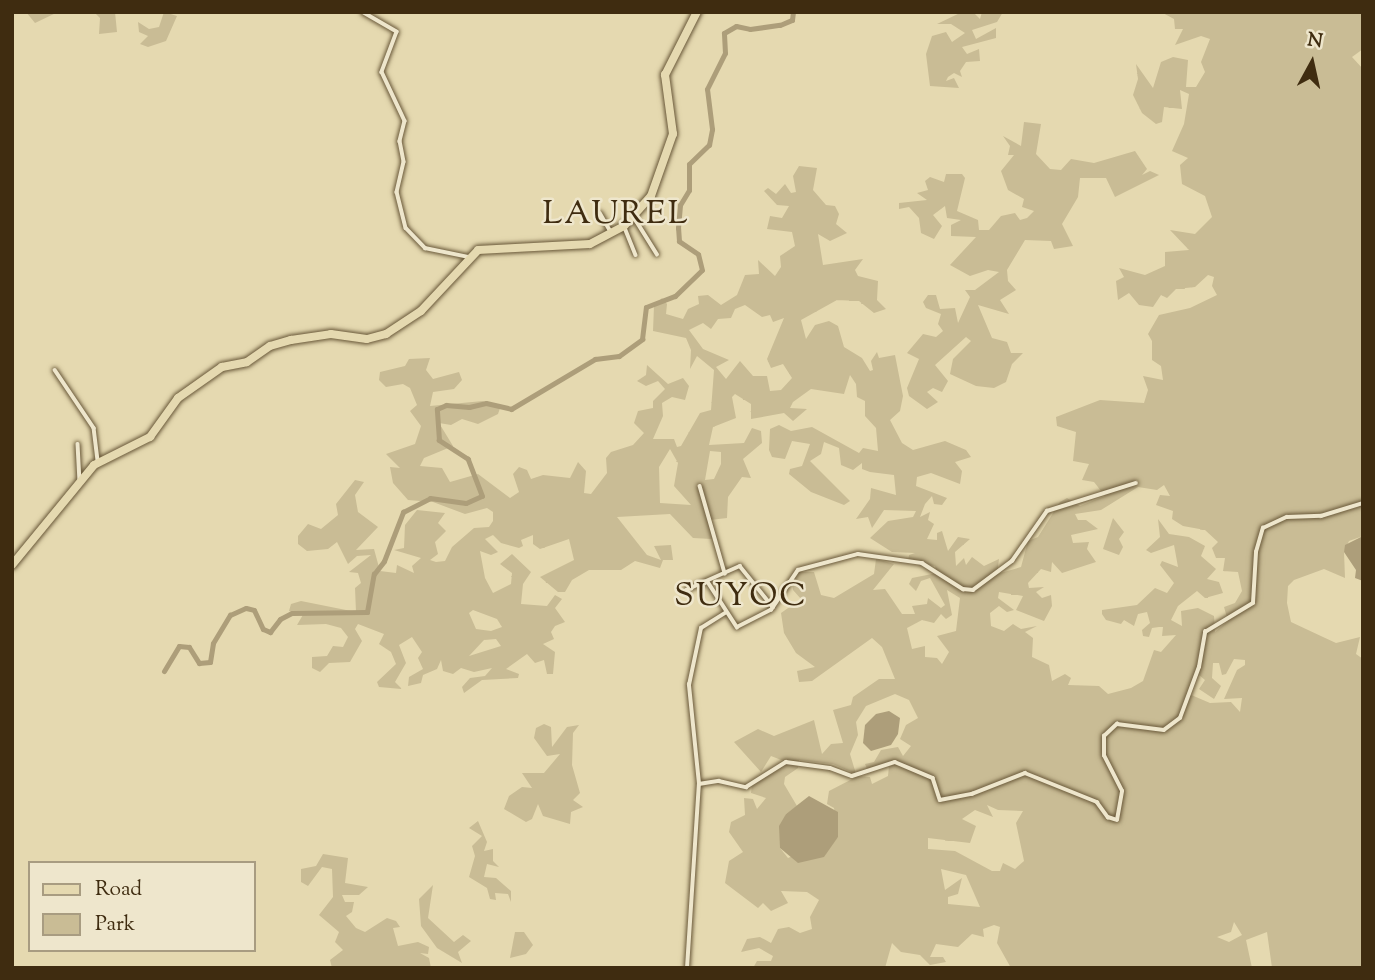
<!DOCTYPE html>
<html>
<head>
<meta charset="utf-8">
<style>
	body { margin:0 }
	#map { position:relative; width:1375px; height:980px; overflow:hidden; background:#e5d9b0; font-family:"Sorts Mill Goudy",serif }
	div>[style] { position:absolute }
	[style*='--x'] { left:calc(var(--x)*1px); top:calc(var(--y)*1px); width:calc(var(--w)*1px); rotate:calc(var(--a)*1deg) }
	.green>* { inset:0; background:#c9bc95 }
	.water>* { inset:0; background:#ad9e7a }
	.river>* { height:5px; margin:-2.5px; padding:0 2.5px; transform-origin:2.5px; border-radius:2.5px; background:#ad9e7a }
	.roads { filter:drop-shadow(0 0 2px #685738) drop-shadow(0 0 2px #685738) }
	.street>* { height:3.5px; margin:-1.75px; padding:0 1.75px; transform-origin:1.75px; border-radius:1.75px; background:#eee6cc }
	.primary>* { height:8px; margin:-4px; padding:0 4px; transform-origin:4px; border-radius:4px; background:#e5d9b0 }
	span { translate:-50% -50%; white-space:nowrap; text-align:center; line-height:1.15; -webkit-text-stroke:5px #eee6cc; paint-order:stroke }
	.quarter-label { font-size:33px; color:#3f2c10; letter-spacing:2px }
	.frame { position:absolute; inset:0; border:14px solid #3f2c10; pointer-events:none }
	.legend { position:absolute; left:28px; top:861px; width:228px; height:91px; box-sizing:border-box; background:#eee6cc; border:2px solid #a89c81; margin:0; padding:9px 12px; list-style:none; font-size:21px; color:#3f2c10 }
	.legend li { display:flex; align-items:center; gap:14px; height:35px }
	.legend b { width:35px; border:2px solid #a89c81 }
	.north { position:absolute; left:1277px; top:28px; width:70px; height:70px; -webkit-text-stroke:5px #eee6cc; paint-order:stroke; rotate:8deg; font-size:19px; font-weight:700; line-height:28px; text-align:center; color:#3f2c10 }
	.north::after { content:''; display:block; margin:auto; width:24px; height:32px; background:#3f2c10; clip-path:polygon(50% 0,100% 100%,50% 72%,0 100%) }
</style>
</head>
<body>
<div id="map">
	<div class="green">
		<div style="clip-path:polygon(26px 12px,58px 12px,35px 23px)"></div>
		<div style="clip-path:polygon(94px 12px,115px 12px,117px 32px,99px 34px,100px 18px)"></div>
		<div style="clip-path:polygon(164px 12px,177px 16px,166px 41px,148px 47px,140px 44px,148px 36px,139px 32px,138px 22px,149px 29px,159px 27px)"></div>
		<div style="clip-path:polygon(962px 12px,973px 12px,980px 19px,982px 12px,1003px 12px,997px 22px,972px 30px,976px 39px,996px 28px,996px 38px,962px 47px,967px 54px,979px 49px,980px 61px,966px 62px,960px 71px,962px 77px,954px 73px,948px 77px,946px 81px,954px 78px,959px 88px,930px 86px,926px 54px,932px 36px,946px 32px,952px 42px,965px 33px,951px 24px,937px 24px)"></div>
		<div style="clip-path:polygon(evenodd,1161px 12px,1363px 12px,1363px 49px,1352px 57px,1363px 69px,1363px 536px,1349px 541px,1344px 552px,1345px 578px,1324px 569px,1294px 580px,1288px 586px,1287px 603px,1291px 622px,1323px 637px,1336px 643px,1360px 637px,1356px 654px,1363px 659px,1363px 968px,1272px 968px,1267px 932px,1246px 940px,1252px 968px,1011px 968px,997px 943px,1000px 927px,994px 925px,983px 929px,984px 937px,972px 934px,958px 947px,936px 944px,930px 957px,943px 957px,946px 962px,930px 965px,920px 955px,901px 952px,892px 943px,885px 968px,753px 968px,757px 961px,771px 961px,773px 956px,759px 948px,741px 952px,747px 939px,760px 937px,771px 943px,778px 929px,789px 927px,800px 933px,812px 929px,810px 917px,819px 900px,807px 892px,781px 891px,788px 903px,771px 911px,763px 903px,758px 908px,725px 883px,729px 861px,743px 852px,729px 832px,731px 822px,745px 815px,744px 798px,753px 799px,757px 809px,766px 798px,751px 793px,752px 785px,776px 766px,789px 763px,771px 756px,761px 772px,734px 742px,758px 729px,774px 736px,814px 720px,822px 754px,831px 744px,843px 743px,833px 710px,851px 705px,853px 697px,879px 679px,895px 679px,882px 647px,872px 638px,812px 681px,799px 682px,797px 671px,815px 667px,796px 653px,784px 633px,781px 613px,801px 599px,793px 590px,791px 576px,795px 572px,814px 572px,821px 595px,834px 598px,874px 574px,876px 559px,894px 564px,873px 590px,885px 589px,902px 614px,915px 614px,912px 606px,927px 604px,928px 598px,941px 608px,945px 605px,930px 578px,921px 581px,916px 591px,909px 584px,912px 578px,937px 573px,935px 566px,908px 562px,909px 555px,915px 553px,892px 552px,870px 538px,888px 521px,913px 517px,916px 511px,884px 510px,872px 528px,868px 517px,856px 519px,870px 499px,871px 488px,896px 495px,894px 475px,870px 472px,862px 469px,862px 463px,853px 470px,841px 465px,839px 448px,824px 442px,821px 454px,810px 461px,850px 501px,844px 505px,811px 492px,789px 474px,790px 469px,802px 466px,810px 444px,792px 441px,785px 459px,772px 457px,769px 450px,770px 429px,779px 425px,791px 431px,812px 427px,859px 453px,863px 448px,878px 451px,876px 428px,865px 416px,865px 401px,857px 397px,856px 384px,850px 375px,844px 394px,811px 389px,793px 402px,790px 408px,807px 409px,793px 421px,784px 413px,751px 419px,751px 404px,735px 394px,732px 397px,736px 418px,713px 427px,709px 445px,744px 443px,752px 428px,761px 431px,762px 443px,743px 459px,751px 478px,742px 477px,728px 497px,727px 518px,710px 520px,712px 539px,693px 538px,670px 514px,617px 517px,647px 555px,661px 560px,654px 546px,671px 545px,673px 560px,663px 560px,660px 568px,635px 561px,621px 570px,589px 570px,572px 580px,565px 592px,558px 592px,540px 577px,574px 560px,569px 539px,540px 549px,533px 544px,533px 535px,521px 540px,523px 546px,519px 548px,501px 543px,493px 535px,485px 539px,498px 552px,491px 555px,480px 551px,485px 578px,493px 593px,511px 584px,512px 573px,500px 564px,512px 554px,531px 572px,523px 584px,521px 604px,547px 606px,555px 595px,562px 599px,555px 608px,565px 622px,555px 626px,551px 632px,554px 639px,543px 644px,555px 652px,553px 674px,547px 674px,544px 660px,535px 663px,527px 654px,506px 669px,519px 674px,518px 678px,482px 680px,464px 693px,462px 687px,470px 678px,485px 676px,492px 668px,474px 672px,461px 668px,453px 674px,443px 671px,441px 660px,437px 669px,423px 675px,421px 683px,408px 686px,409px 677px,423px 669px,418px 658px,422px 652px,412px 637px,399px 645px,406px 663px,395px 682px,402px 689px,379px 687px,377px 682px,396px 664px,391px 652px,379px 644px,384px 634px,358px 624px,355px 629px,362px 641px,350px 662px,329px 663px,320px 672px,312px 668px,312px 657px,327px 656px,333px 646px,343px 647px,348px 637px,341px 628px,326px 624px,297px 625px,304px 613px,289px 611px,291px 604px,301px 601px,356px 612px,355px 588px,361px 583px,358px 573px,349px 572px,371px 555px,357px 556px,348px 564px,337px 542px,328px 549px,307px 551px,298px 544px,298px 536px,308px 524px,321px 529px,338px 515px,336px 504px,355px 480px,364px 482px,355px 495px,358px 512px,378px 527px,356px 550px,374px 549px,380px 571px,396px 573px,397px 565px,414px 573px,412px 566px,421px 558px,394px 550px,404px 548px,405px 525px,417px 510px,445px 513px,438px 523px,446px 531px,435px 542px,438px 554px,430px 560px,436px 562px,445px 561px,452px 547px,474px 528px,489px 527px,493px 521px,493px 512px,487px 508px,465px 514px,433px 502px,408px 500px,393px 483px,390px 467px,400px 468px,386px 454px,415px 444px,421px 426px,410px 411px,417px 405px,410px 388px,403px 384px,386px 387px,379px 380px,380px 372px,405px 366px,409px 359px,430px 358px,426px 370px,433px 379px,459px 372px,462px 380px,454px 389px,433px 392px,430px 406px,483px 401px,500px 408px,498px 414px,478px 424px,462px 419px,451px 425px,439px 423px,453px 446px,424px 458px,420px 466px,442px 468px,450px 482px,478px 474px,510px 498px,519px 492px,513px 474px,519px 467px,527px 470px,531px 479px,543px 475px,570px 478px,578px 462px,586px 471px,584px 493px,591px 494px,607px 473px,606px 458px,611px 452px,633px 445px,644px 433px,634px 423px,638px 411px,653px 408px,653px 401px,665px 389px,658px 381px,646px 386px,637px 381px,646px 375px,647px 365px,668px 384px,683px 378px,689px 386px,685px 400px,672px 397px,662px 403px,663px 416px,653px 439px,674px 439px,677px 447px,681px 446px,700px 413px,711px 410px,714px 370px,697px 356px,690px 369px,691px 350px,686px 338px,653px 331px,654px 306px,662px 298px,667px 304px,666px 314px,683px 319px,688px 309px,699px 304px,698px 296px,708px 295px,721px 305px,737px 295px,745px 275px,759px 274px,758px 260px,775px 276px,781px 267px,780px 256px,795px 246px,792px 232px,767px 229px,770px 216px,782px 218px,789px 206px,777px 205px,764px 191px,768px 188px,776px 194px,785px 184px,791px 193px,796px 192px,793px 176px,799px 166px,817px 168px,813px 190px,826px 205px,835px 206px,839px 214px,836px 224px,847px 233px,830px 241px,818px 234px,823px 265px,863px 259px,855px 270px,858px 276px,878px 281px,877px 300px,886px 309px,874px 313px,859px 301px,837px 300px,801px 320px,806px 339px,815px 325px,829px 321px,838px 326px,844px 347px,862px 358px,870px 371px,873px 370px,871px 361px,877px 352px,879px 358px,895px 355px,903px 396px,900px 411px,890px 420px,902px 443px,913px 450px,945px 441px,966px 450px,971px 457px,955px 462px,962px 471px,960px 484px,931px 473px,917px 477px,916px 486px,947px 498px,942px 505px,934px 504px,932px 496px,925px 504px,920px 517px,930px 512px,928px 520px,934px 524px,927px 539px,937px 540px,937px 533px,942px 531px,948px 551px,958px 537px,970px 539px,955px 552px,956px 566px,964px 558px,966px 565px,972px 557px,984px 566px,999px 559px,997px 574px,1021px 567px,1028px 541px,1038px 537px,1060px 502px,1067px 498px,1080px 506px,1105px 496px,1094px 482px,1082px 480px,1089px 464px,1073px 461px,1076px 432px,1057px 426px,1056px 417px,1100px 400px,1144px 403px,1148px 390px,1143px 376px,1163px 380px,1161px 366px,1152px 360px,1152px 341px,1148px 334px,1159px 315px,1190px 308px,1217px 295px,1212px 286px,1214px 277px,1208px 275px,1195px 287px,1176px 289px,1167px 298px,1161px 295px,1153px 307px,1139px 305px,1129px 293px,1118px 300px,1116px 281px,1124px 277px,1119px 268px,1145px 275px,1165px 266px,1165px 252px,1189px 250px,1170px 230px,1195px 234px,1212px 217px,1205px 196px,1182px 184px,1180px 165px,1188px 158px,1172px 151px,1184px 124px,1189px 94px,1180px 90px,1182px 109px,1164px 107px,1162px 122px,1156px 124px,1142px 113px,1133px 95px,1138px 79px,1136px 64px,1153px 88px,1161px 62px,1173px 57px,1188px 60px,1186px 87px,1196px 87px,1205px 72px,1201px 62px,1210px 39px,1201px 36px,1175px 45px,1183px 29px,1175px 29px,1174px 19px,1161px 12px,745px 305px,762px 317px,770px 315px,773px 322px,784px 318px,767px 359px,771px 368px,783px 364px,792px 378px,781px 390px,770px 391px,767px 376px,753px 376px,740px 361px,726px 379px,716px 367px,729px 360px,703px 349px,689px 330px,703px 323px,711px 329px,718px 319px,731px 318px,735px 309px,745px 305px,1161px 12px,670px 449px,678px 463px,674px 486px,691px 505px,660px 503px,659px 467px,670px 449px,1161px 12px,710px 451px,721px 452px,721px 464px,714px 479px,705px 480px,710px 451px,1161px 12px,1164px 485px,1170px 496px,1160px 495px,1156px 505px,1173px 511px,1172px 519px,1183px 526px,1205px 530px,1218px 542px,1212px 548px,1216px 558px,1225px 558px,1223px 571px,1238px 572px,1242px 591px,1235px 603px,1224px 607px,1228px 621px,1215px 632px,1214px 616px,1198px 608px,1181px 611px,1182px 626px,1171px 620px,1178px 606px,1197px 591px,1205px 598px,1223px 593px,1219px 582px,1207px 579px,1216px 569px,1201px 556px,1205px 546px,1189px 537px,1169px 534px,1158px 519px,1160px 537px,1146px 550px,1151px 553px,1174px 545px,1178px 567px,1162px 561px,1160px 565px,1174px 583px,1167px 593px,1155px 588px,1137px 605px,1102px 610px,1102px 614px,1106px 620px,1121px 624px,1124px 620px,1134px 626px,1138px 614px,1147px 612px,1150px 623px,1142px 630px,1143px 636px,1149px 637px,1152px 628px,1159px 627px,1163px 627px,1162px 636px,1176px 635px,1161px 652px,1154px 650px,1143px 681px,1131px 688px,1108px 694px,1099px 686px,1068px 685px,1071px 678px,1065px 674px,1052px 681px,1049px 665px,1032px 657px,1033px 638px,1025px 632px,1037px 626px,1021px 629px,1013px 624px,1004px 631px,991px 626px,990px 613px,999px 606px,1007px 612px,1014px 610px,998px 598px,999px 592px,1023px 596px,1016px 610px,1044px 621px,1052px 606px,1051px 595px,1042px 598px,1036px 592px,1044px 587px,1029px 588px,1028px 583px,1041px 569px,1051px 572px,1052px 562px,1062px 573px,1096px 562px,1087px 549px,1089px 542px,1073px 543px,1071px 535px,1098px 529px,1086px 520px,1078px 520px,1075px 514px,1101px 510px,1138px 487px,1157px 490px,1164px 485px,1161px 12px,947px 590px,960px 598px,956px 631px,937px 636px,949px 652px,942px 664px,937px 658px,925px 657px,925px 646px,912px 649px,907px 628px,922px 620px,934px 623px,941px 614px,946px 619px,952px 615px,947px 590px,1161px 12px,473px 610px,497px 619px,502px 627px,491px 631px,476px 629px,469px 613px,473px 610px,1161px 12px,484px 640px,496px 639px,501px 646px,469px 656px,484px 640px,1161px 12px,1234px 659px,1245px 660px,1245px 665px,1237px 670px,1224px 699px,1242px 698px,1240px 712px,1231px 702px,1210px 703px,1189px 694px,1199px 675px,1205px 680px,1199px 689px,1214px 699px,1221px 686px,1212px 678px,1213px 663px,1219px 663px,1222px 675px,1226px 674px,1234px 659px,1161px 12px,895px 694px,909px 700px,918px 718px,906px 725px,900px 739px,911px 746px,903px 756px,898px 747px,881px 750px,874px 762px,865px 764px,868px 771px,889px 766px,888px 776px,872px 784px,870px 777px,858px 776px,829px 791px,827px 804px,834px 808px,838px 837px,788px 858px,780px 848px,786px 814px,797px 806px,784px 784px,785px 777px,798px 768px,799px 760px,833px 764px,856px 774px,850px 754px,858px 735px,856px 722px,866px 706px,895px 694px,1161px 12px,987px 805px,998px 810px,1023px 811px,1016px 823px,1024px 861px,1015px 869px,1003px 863px,1000px 871px,992px 871px,955px 851px,928px 849px,928px 838px,970px 843px,976px 826px,962px 819px,975px 810px,993px 817px,987px 805px,1161px 12px,941px 869px,966px 875px,980px 907px,948px 904px,948px 897px,958px 894px,962px 878px,945px 890px,941px 869px,1161px 12px,1234px 922px,1242px 935px,1229px 942px,1217px 937px,1231px 932px,1234px 922px)"></div>
		<div style="clip-path:polygon(1024px 122px,1041px 124px,1036px 154px,1050px 169px,1061px 170px,1071px 159px,1094px 163px,1135px 151px,1147px 169px,1142px 175px,1150px 171px,1159px 175px,1115px 197px,1106px 178px,1080px 178px,1078px 197px,1062px 224px,1073px 246px,1054px 249px,1051px 241px,1025px 240px,1007px 270px,1008px 281px,1016px 290px,1000px 300px,1009px 314px,978px 305px,992px 338px,1007px 342px,1011px 353px,1023px 353px,1012px 364px,1006px 382px,994px 388px,976px 386px,950px 374px,953px 359px,971px 341px,966px 337px,935px 365px,948px 381px,942px 392px,933px 388px,927px 392px,938px 402px,927px 409px,909px 396px,907px 388px,919px 359px,907px 353px,923px 334px,936px 337px,943px 331px,938px 324px,941px 314px,926px 308px,923px 302px,928px 295px,936px 295px,940px 309px,955px 308px,958px 323px,970px 297px,965px 290px,975px 290px,999px 272px,988px 270px,970px 276px,950px 265px,976px 237px,951px 236px,951px 225px,961px 220px,947px 218px,945px 206px,933px 215px,942px 226px,934px 239px,921px 233px,919px 218px,909px 207px,899px 209px,899px 203px,927px 200px,917px 193px,928px 190px,925px 181px,930px 177px,944px 182px,946px 174px,962px 174px,965px 178px,957px 211px,978px 220px,979px 230px,989px 230px,1001px 216px,1015px 213px,1020px 220px,1027px 218px,1034px 211px,1022px 207px,1024px 199px,1008px 190px,1001px 171px,1014px 155px,1008px 155px,1010px 146px,1003px 136px,1021px 146px)"></div>
		<div style="clip-path:polygon(1113px 518px,1124px 532px,1119px 539px,1123px 547px,1119px 555px,1103px 549px)"></div>
		<div style="clip-path:polygon(544px 724px,551px 727px,552px 747px,567px 727px,579px 725px,573px 733px,572px 765px,580px 793px,573px 800px,583px 807px,571px 812px,570px 824px,543px 816px,538px 804px,532px 819px,526px 822px,504px 809px,509px 796px,522px 787px,532px 788px,522px 773px,544px 773px,560px 754px,547px 756px,534px 738px,536px 728px)"></div>
		<div style="clip-path:polygon(478px 821px,487px 842px,484px 851px,493px 849px,493px 861px,499px 867px,487px 864px,484px 877px,496px 878px,511px 891px,511px 902px,508px 894px,495px 893px,496px 900px,490px 899px,487px 888px,469px 877px,475px 856px,472px 846px,482px 836px,469px 828px)"></div>
		<div style="clip-path:polygon(323px 854px,348px 858px,345px 883px,368px 887px,359px 895px,342px 895px,345px 902px,354px 902px,352px 912px,346px 916px,356px 928px,365px 932px,387px 918px,396px 921px,400px 927px,393px 928px,398px 946px,418px 942px,429px 947px,428px 954px,420px 953px,429px 958px,431px 968px,332px 968px,330px 960px,343px 950px,335px 942px,339px 932px,319px 915px,333px 897px,332px 869px,322px 867px,308px 886px,301px 882px,301px 869px,316px 866px)"></div>
		<div style="clip-path:polygon(433px 885px,428px 918px,454px 942px,463px 935px,471px 941px,458px 952px,462px 963px,437px 948px,421px 926px,419px 899px)"></div>
		<div style="clip-path:polygon(515px 932px,524px 932px,533px 945px,526px 954px,510px 958px)"></div>
	</div>
	<div class="water">
		<div style="clip-path:polygon(1363px 536px,1363px 581px,1355px 578px,1356px 570px,1344px 552px,1345px 545px)"></div>
		<div style="clip-path:polygon(889px 711px,900px 718px,898px 734px,891px 745px,871px 751px,863px 743px,865px 725px,876px 714px)"></div>
		<div style="clip-path:polygon(809px 796px,838px 812px,838px 837px,824px 857px,798px 863px,780px 848px,779px 826px,786px 814px)"></div>
	</div>
	<div class="river">
		<div style="--x:164;--y:671;--w:29;--a:-59"></div>
		<div style="--x:179;--y:646;--w:10;--a:6"></div>
		<div style="--x:189;--y:647;--w:19;--a:58"></div>
		<div style="--x:199;--y:663;--w:11;--a:-5"></div>
		<div style="--x:210;--y:662;--w:19;--a:-81"></div>
		<div style="--x:213;--y:643;--w:33;--a:-59"></div>
		<div style="--x:230;--y:615;--w:17;--a:-24"></div>
		<div style="--x:246;--y:608;--w:8;--a:14"></div>
		<div style="--x:254;--y:610;--w:21;--a:65"></div>
		<div style="--x:263;--y:629;--w:8;--a:23"></div>
		<div style="--x:270;--y:632;--w:16;--a:-52"></div>
		<div style="--x:280;--y:619;--w:13;--a:-27"></div>
		<div style="--x:292;--y:613;--w:75;--a:-0.8"></div>
		<div style="--x:367;--y:612;--w:39;--a:-80"></div>
		<div style="--x:374;--y:574;--w:16;--a:-52"></div>
		<div style="--x:384;--y:561;--w:53;--a:-68.8"></div>
		<div style="--x:403;--y:512;--w:30;--a:-27"></div>
		<div style="--x:430;--y:498;--w:36;--a:8"></div>
		<div style="--x:466;--y:503;--w:17;--a:-24"></div>
		<div style="--x:482;--y:496;--w:40;--a:-111"></div>
		<div style="--x:468;--y:459;--w:35;--a:-147"></div>
		<div style="--x:439;--y:440;--w:31;--a:-94"></div>
		<div style="--x:437;--y:409;--w:10;--a:-24"></div>
		<div style="--x:446;--y:405;--w:23;--a:5"></div>
		<div style="--x:469;--y:407;--w:17;--a:-13"></div>
		<div style="--x:486;--y:403;--w:26;--a:13"></div>
		<div style="--x:511;--y:409;--w:98;--a:-30.8"></div>
		<div style="--x:595;--y:359;--w:24;--a:-7"></div>
		<div style="--x:619;--y:356;--w:29;--a:-36"></div>
		<div style="--x:642;--y:339;--w:32;--a:-83"></div>
		<div style="--x:646;--y:307;--w:31;--a:-21"></div>
		<div style="--x:675;--y:296;--w:37;--a:-44"></div>
		<div style="--x:702;--y:270;--w:16;--a:-104"></div>
		<div style="--x:698;--y:254;--w:23;--a:-146"></div>
		<div style="--x:679;--y:241;--w:13;--a:-94"></div>
		<div style="--x:678;--y:228;--w:23;--a:-85"></div>
		<div style="--x:680;--y:205;--w:17;--a:-59"></div>
		<div style="--x:689;--y:190;--w:26;--a:-90"></div>
		<div style="--x:689;--y:164;--w:28;--a:-44"></div>
		<div style="--x:709;--y:145;--w:16;--a:-79"></div>
		<div style="--x:712;--y:129;--w:40;--a:-97.1"></div>
		<div style="--x:707;--y:89;--w:40;--a:-63.4"></div>
		<div style="--x:725;--y:53;--w:20;--a:-93"></div>
		<div style="--x:724;--y:33;--w:14;--a:-30"></div>
		<div style="--x:736;--y:26;--w:14;--a:12"></div>
		<div style="--x:750;--y:29;--w:30;--a:-8"></div>
		<div style="--x:780;--y:25;--w:13;--a:-23"></div>
		<div style="--x:792;--y:20;--w:8;--a:-83"></div>
	</div>
	<div class="roads">
		<div class="street">
			<div style="--x:363;--y:12;--w:39;--a:30"></div>
			<div style="--x:397;--y:32;--w:43;--a:110.6"></div>
			<div style="--x:382;--y:72;--w:54;--a:64.9"></div>
			<div style="--x:405;--y:121;--w:21;--a:104"></div>
			<div style="--x:400;--y:141;--w:21;--a:79"></div>
			<div style="--x:404;--y:162;--w:31;--a:103"></div>
			<div style="--x:397;--y:192;--w:37;--a:76"></div>
			<div style="--x:406;--y:228;--w:28;--a:46"></div>
			<div style="--x:425;--y:248;--w:45;--a:11.6"></div>
			<div style="--x:600;--y:213;--w:22;--a:60"></div>
			<div style="--x:634;--y:217;--w:44;--a:58.1"></div>
			<div style="--x:625;--y:228;--w:29;--a:68"></div>
			<div style="--x:55;--y:370;--w:70;--a:56.1"></div>
			<div style="--x:94;--y:428;--w:34;--a:83"></div>
			<div style="--x:78;--y:444;--w:35;--a:87"></div>
			<div style="--x:700;--y:486;--w:91;--a:74"></div>
			<div style="--x:708;--y:582;--w:54;--a:57.2"></div>
			<div style="--x:737;--y:627;--w:38;--a:-27"></div>
			<div style="--x:771;--y:610;--w:48;--a:-56"></div>
			<div style="--x:798;--y:570;--w:62;--a:-14.9"></div>
			<div style="--x:858;--y:554;--w:65;--a:8"></div>
			<div style="--x:922;--y:563;--w:49;--a:32.4"></div>
			<div style="--x:963;--y:589;--w:10;--a:6"></div>
			<div style="--x:973;--y:590;--w:49;--a:-36.6"></div>
			<div style="--x:1012;--y:561;--w:61;--a:-55"></div>
			<div style="--x:1047;--y:511;--w:93;--a:-17.5"></div>
			<div style="--x:686;--y:590;--w:59;--a:-24"></div>
			<div style="--x:740;--y:566;--w:53;--a:51.2"></div>
			<div style="--x:699;--y:784;--w:20;--a:-9"></div>
			<div style="--x:719;--y:781;--w:28;--a:13"></div>
			<div style="--x:746;--y:787;--w:47;--a:-32"></div>
			<div style="--x:786;--y:762;--w:44;--a:7.8"></div>
			<div style="--x:830;--y:768;--w:23;--a:20"></div>
			<div style="--x:852;--y:776;--w:45;--a:-18"></div>
			<div style="--x:895;--y:762;--w:41;--a:22.8"></div>
			<div style="--x:933;--y:778;--w:23;--a:72"></div>
			<div style="--x:940;--y:800;--w:33;--a:-11"></div>
			<div style="--x:972;--y:794;--w:57;--a:-21.6"></div>
			<div style="--x:1025;--y:773;--w:78;--a:21.9"></div>
			<div style="--x:1097;--y:802;--w:19;--a:54"></div>
			<div style="--x:1108;--y:817;--w:9;--a:18"></div>
			<div style="--x:1117;--y:820;--w:29;--a:-80"></div>
			<div style="--x:1122;--y:791;--w:39;--a:-117"></div>
			<div style="--x:1104;--y:756;--w:20;--a:-90"></div>
			<div style="--x:1104;--y:736;--w:18;--a:-43"></div>
			<div style="--x:1117;--y:724;--w:47;--a:7.3"></div>
			<div style="--x:1164;--y:730;--w:20;--a:-37"></div>
			<div style="--x:1180;--y:718;--w:54;--a:-69.6"></div>
			<div style="--x:1199;--y:667;--w:36;--a:-80"></div>
			<div style="--x:1205;--y:632;--w:56;--a:-31.1"></div>
			<div style="--x:1253;--y:603;--w:51;--a:-86.6"></div>
			<div style="--x:1256;--y:552;--w:25;--a:-74"></div>
			<div style="--x:1263;--y:528;--w:26;--a:-25"></div>
			<div style="--x:1287;--y:517;--w:34;--a:-2"></div>
			<div style="--x:1321;--y:516;--w:44;--a:-17.2"></div>
			<div style="--x:687;--y:968;--w:184;--a:-86.3"></div>
			<div style="--x:699;--y:784;--w:100;--a:-95.8"></div>
			<div style="--x:689;--y:685;--w:58;--a:-78.1"></div>
			<div style="--x:701;--y:628;--w:28;--a:-32"></div>
		</div>
		<div class="primary">
			<div style="--x:12;--y:565;--w:129;--a:-50.6"></div>
			<div style="--x:94;--y:465;--w:63;--a:-26.6"></div>
			<div style="--x:150;--y:437;--w:48;--a:-54.3"></div>
			<div style="--x:178;--y:398;--w:54;--a:-35.2"></div>
			<div style="--x:222;--y:367;--w:25;--a:-11"></div>
			<div style="--x:247;--y:362;--w:28;--a:-35"></div>
			<div style="--x:270;--y:346;--w:22;--a:-16"></div>
			<div style="--x:291;--y:340;--w:40;--a:-8.5"></div>
			<div style="--x:331;--y:334;--w:36;--a:8"></div>
			<div style="--x:367;--y:339;--w:20;--a:-15"></div>
			<div style="--x:386;--y:334;--w:42;--a:-33.3"></div>
			<div style="--x:421;--y:311;--w:83;--a:-46.9"></div>
			<div style="--x:478;--y:250;--w:112;--a:-3.1"></div>
			<div style="--x:590;--y:244;--w:38;--a:-28"></div>
			<div style="--x:624;--y:226;--w:40;--a:-48"></div>
			<div style="--x:651;--y:196;--w:66;--a:-70.5"></div>
			<div style="--x:673;--y:134;--w:60;--a:-97.7"></div>
			<div style="--x:665;--y:75;--w:71;--a:-63.1"></div>
		</div>
	</div>
	<div class="quarter-label">
		<span style="left:616px;top:216px">LAUREL</span>
		<span style="left:741px;top:598px">SUYOC</span>
	</div>
	<div class="frame"></div>
	<ul class="legend">
	<li><b style="height:9px;background:#e5d9b0"></b>Road</li>
	<li><b style="height:19px;background:#c9bc95"></b>Park</li>
	</ul>
	<div class="north">N</div>
</div>
</body>
</html>
